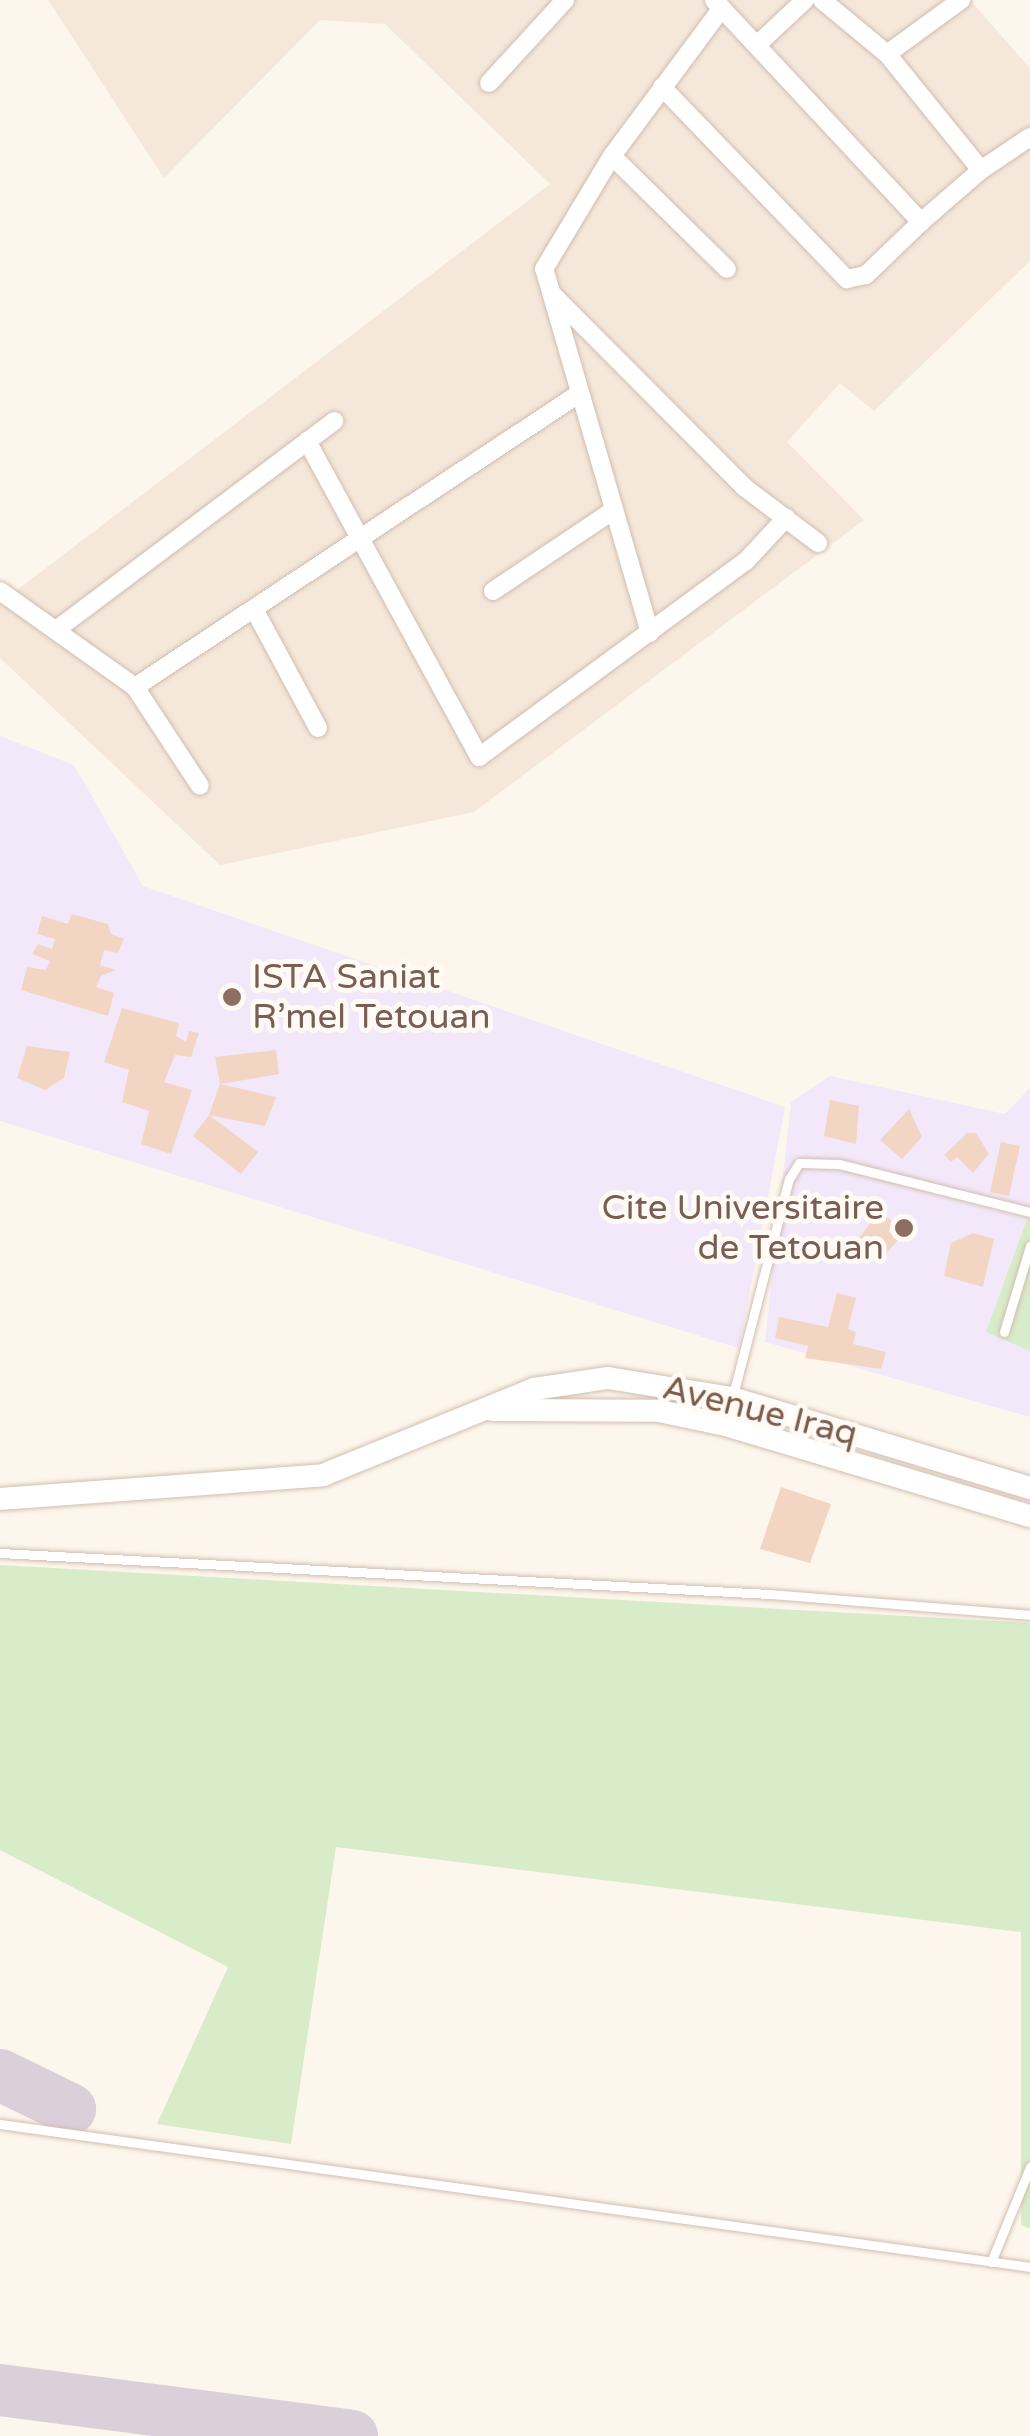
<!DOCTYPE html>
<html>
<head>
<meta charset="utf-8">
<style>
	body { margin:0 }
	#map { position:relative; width:1030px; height:2436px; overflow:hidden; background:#fdf6ec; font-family:"Varela Round",sans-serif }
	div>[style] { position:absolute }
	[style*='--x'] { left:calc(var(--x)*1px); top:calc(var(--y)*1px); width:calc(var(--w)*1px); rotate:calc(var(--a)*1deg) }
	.residential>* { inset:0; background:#f5e8da }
	.education>* { inset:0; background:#f3e8fa }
	.green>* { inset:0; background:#d8ecc9 }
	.taxiway>* { height:52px; margin:-26px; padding:0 26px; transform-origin:26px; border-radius:26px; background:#dbcfda }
	.building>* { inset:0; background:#f3d5c3 }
	.roads { filter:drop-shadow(0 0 2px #d1beb0) drop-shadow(0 0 2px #d1beb0) }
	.lane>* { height:9px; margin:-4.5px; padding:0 4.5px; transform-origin:4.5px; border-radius:4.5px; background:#fff }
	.street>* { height:18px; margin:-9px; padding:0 9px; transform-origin:9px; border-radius:9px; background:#fff }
	.secondary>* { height:22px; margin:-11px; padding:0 11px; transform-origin:11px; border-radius:11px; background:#fff }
	.dots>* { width:28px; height:28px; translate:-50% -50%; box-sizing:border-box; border:5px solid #fffaf3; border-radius:50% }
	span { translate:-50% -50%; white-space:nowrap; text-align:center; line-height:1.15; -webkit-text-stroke:10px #fffaf3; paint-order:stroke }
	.education-label { font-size:35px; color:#785e54 }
	.left { translate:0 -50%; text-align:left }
	.right { translate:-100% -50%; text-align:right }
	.street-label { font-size:35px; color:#7a5c4d }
</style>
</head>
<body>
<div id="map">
	<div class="residential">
		<div style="clip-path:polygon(48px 0,970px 0,1030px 68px,1030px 261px,874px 411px,840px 383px,787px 442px,864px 520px,474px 812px,220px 865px,0 658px,0 603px,550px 184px,385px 24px,320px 20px,164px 178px)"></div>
	</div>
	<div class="education">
		<div style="clip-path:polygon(0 736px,74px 765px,143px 886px,785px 1107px,739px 1348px,0 1121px)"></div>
		<div style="clip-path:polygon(830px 1076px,1005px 1114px,1030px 1088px,1030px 1417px,765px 1342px,791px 1102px)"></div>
	</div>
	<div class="green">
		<div style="clip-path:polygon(1030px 1211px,1030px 1351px,986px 1332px)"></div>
		<div style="clip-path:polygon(0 1565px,1030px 1623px,1030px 2229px,1021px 2225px,1021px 1932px,336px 1847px,291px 2144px,157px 2124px,228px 1967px,0 1850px)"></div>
	</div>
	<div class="taxiway">
		<div style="--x:0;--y:2075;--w:78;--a:25.9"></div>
		<div style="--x:0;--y:2390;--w:355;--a:7.4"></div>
	</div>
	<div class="building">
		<div style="clip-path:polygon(72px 914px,108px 924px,111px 934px,124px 939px,118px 953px,104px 950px,100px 965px,116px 970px,101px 976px,96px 987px,114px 993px,108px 1016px,21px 990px,27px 967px,46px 970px,50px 961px,32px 954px,38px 944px,52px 949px,55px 939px,37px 934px,42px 916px,68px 924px)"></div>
		<div style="clip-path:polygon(122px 1008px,179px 1023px,176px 1036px,186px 1042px,189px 1031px,199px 1033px,191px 1057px,175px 1055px,164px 1082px,192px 1090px,171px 1154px,141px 1144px,149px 1111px,122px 1102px,129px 1070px,104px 1062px)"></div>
		<div style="clip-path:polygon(27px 1046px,70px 1052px,64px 1078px,45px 1090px,17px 1078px)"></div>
		<div style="clip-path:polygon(276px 1050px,279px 1074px,220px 1084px,215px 1057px)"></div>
		<div style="clip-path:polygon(220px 1084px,276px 1097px,265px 1126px,209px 1115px)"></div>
		<div style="clip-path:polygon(830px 1100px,859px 1106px,856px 1144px,824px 1136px)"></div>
		<div style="clip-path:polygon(909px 1109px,922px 1137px,902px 1159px,880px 1140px)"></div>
		<div style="clip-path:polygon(209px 1115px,258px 1152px,241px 1174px,193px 1136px)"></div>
		<div style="clip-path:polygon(967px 1133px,976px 1133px,989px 1154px,973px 1173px,957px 1157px,951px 1162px,944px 1155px)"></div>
		<div style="clip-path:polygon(1001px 1142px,1020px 1146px,1009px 1196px,990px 1192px)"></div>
		<div style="clip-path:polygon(876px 1207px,895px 1224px,888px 1231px,899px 1239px,878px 1263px,854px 1244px,870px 1224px,864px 1218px)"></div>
		<div style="clip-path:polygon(973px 1233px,994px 1239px,983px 1287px,944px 1276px,951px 1243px)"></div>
		<div style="clip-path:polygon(837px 1293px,856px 1298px,848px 1329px,856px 1332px,853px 1344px,886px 1352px,881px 1369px,805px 1358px,808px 1346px,775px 1338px,779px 1317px,828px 1327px)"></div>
		<div style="clip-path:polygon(781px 1487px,831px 1504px,810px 1563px,760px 1549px)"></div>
	</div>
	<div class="roads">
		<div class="lane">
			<div style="--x:1004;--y:1332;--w:90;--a:-73.2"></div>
			<div style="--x:733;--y:1395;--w:223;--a:-75.5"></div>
			<div style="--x:789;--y:1179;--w:19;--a:-58"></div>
			<div style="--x:799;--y:1163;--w:40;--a:1.4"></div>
			<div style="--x:839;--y:1164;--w:197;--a:14.1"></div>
			<div style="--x:0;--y:1553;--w:771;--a:3.05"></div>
			<div style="--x:770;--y:1594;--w:261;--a:4.6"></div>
			<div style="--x:0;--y:2124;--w:1040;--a:7.9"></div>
			<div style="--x:991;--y:2262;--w:103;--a:-67.7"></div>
		</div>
		<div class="street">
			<div style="--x:714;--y:0;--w:304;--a:47"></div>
			<div style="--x:921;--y:222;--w:79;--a:-40.9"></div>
			<div style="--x:981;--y:170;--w:149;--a:-129"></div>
			<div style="--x:887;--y:54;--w:85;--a:-140.3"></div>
			<div style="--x:758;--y:44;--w:64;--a:-43.1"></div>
			<div style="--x:887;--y:54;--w:92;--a:-36.1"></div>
			<div style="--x:489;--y:83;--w:113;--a:-47.5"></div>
			<div style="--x:662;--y:87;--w:267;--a:46.1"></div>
			<div style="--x:847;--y:279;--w:19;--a:-12"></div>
			<div style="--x:866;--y:275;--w:76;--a:-43.9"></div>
			<div style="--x:612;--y:156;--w:161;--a:44.5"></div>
			<div style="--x:981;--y:170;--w:59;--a:-34"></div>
			<div style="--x:552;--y:294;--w:272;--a:45.1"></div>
			<div style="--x:744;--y:487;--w:93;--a:37.1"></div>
			<div style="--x:307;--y:441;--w:360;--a:61.4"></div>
			<div style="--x:479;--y:757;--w:331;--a:-36.3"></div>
			<div style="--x:746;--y:561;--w:59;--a:-47.1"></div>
			<div style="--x:0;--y:591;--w:166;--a:35.4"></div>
			<div style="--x:135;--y:687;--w:118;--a:56.7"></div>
			<div style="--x:493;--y:591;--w:146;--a:-33.8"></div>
			<div style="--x:254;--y:609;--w:135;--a:61.7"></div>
			<div style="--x:56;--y:630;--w:348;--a:-36.9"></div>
			<div style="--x:650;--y:633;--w:379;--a:-106.2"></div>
			<div style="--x:544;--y:269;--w:132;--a:-59"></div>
			<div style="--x:612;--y:156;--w:184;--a:-53.4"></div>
			<div style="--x:135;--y:687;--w:533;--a:-33.45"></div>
		</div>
		<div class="secondary">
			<div style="--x:493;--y:1410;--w:166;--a:0.3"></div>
			<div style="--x:659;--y:1411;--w:68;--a:11.8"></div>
			<div style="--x:726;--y:1425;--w:317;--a:16.7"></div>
			<div style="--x:0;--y:1499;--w:324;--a:-4.2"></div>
			<div style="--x:323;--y:1475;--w:228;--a:-22.2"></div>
			<div style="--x:534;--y:1389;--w:75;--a:-8.5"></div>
			<div style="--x:608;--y:1378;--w:126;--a:9.2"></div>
			<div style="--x:732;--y:1398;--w:311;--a:16.8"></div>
		</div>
	</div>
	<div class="dots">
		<div style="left:232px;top:997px;background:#8d6e63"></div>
		<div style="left:904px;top:1228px;background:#8d6e63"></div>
	</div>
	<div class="education-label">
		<span class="left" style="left:252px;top:997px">ISTA Saniat<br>R’mel Tetouan</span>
		<span class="right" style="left:884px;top:1228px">Cite Universitaire<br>de Tetouan</span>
	</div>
	<div class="street-label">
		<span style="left:760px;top:1411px;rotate:14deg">Avenue Iraq</span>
	</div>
</div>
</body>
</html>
